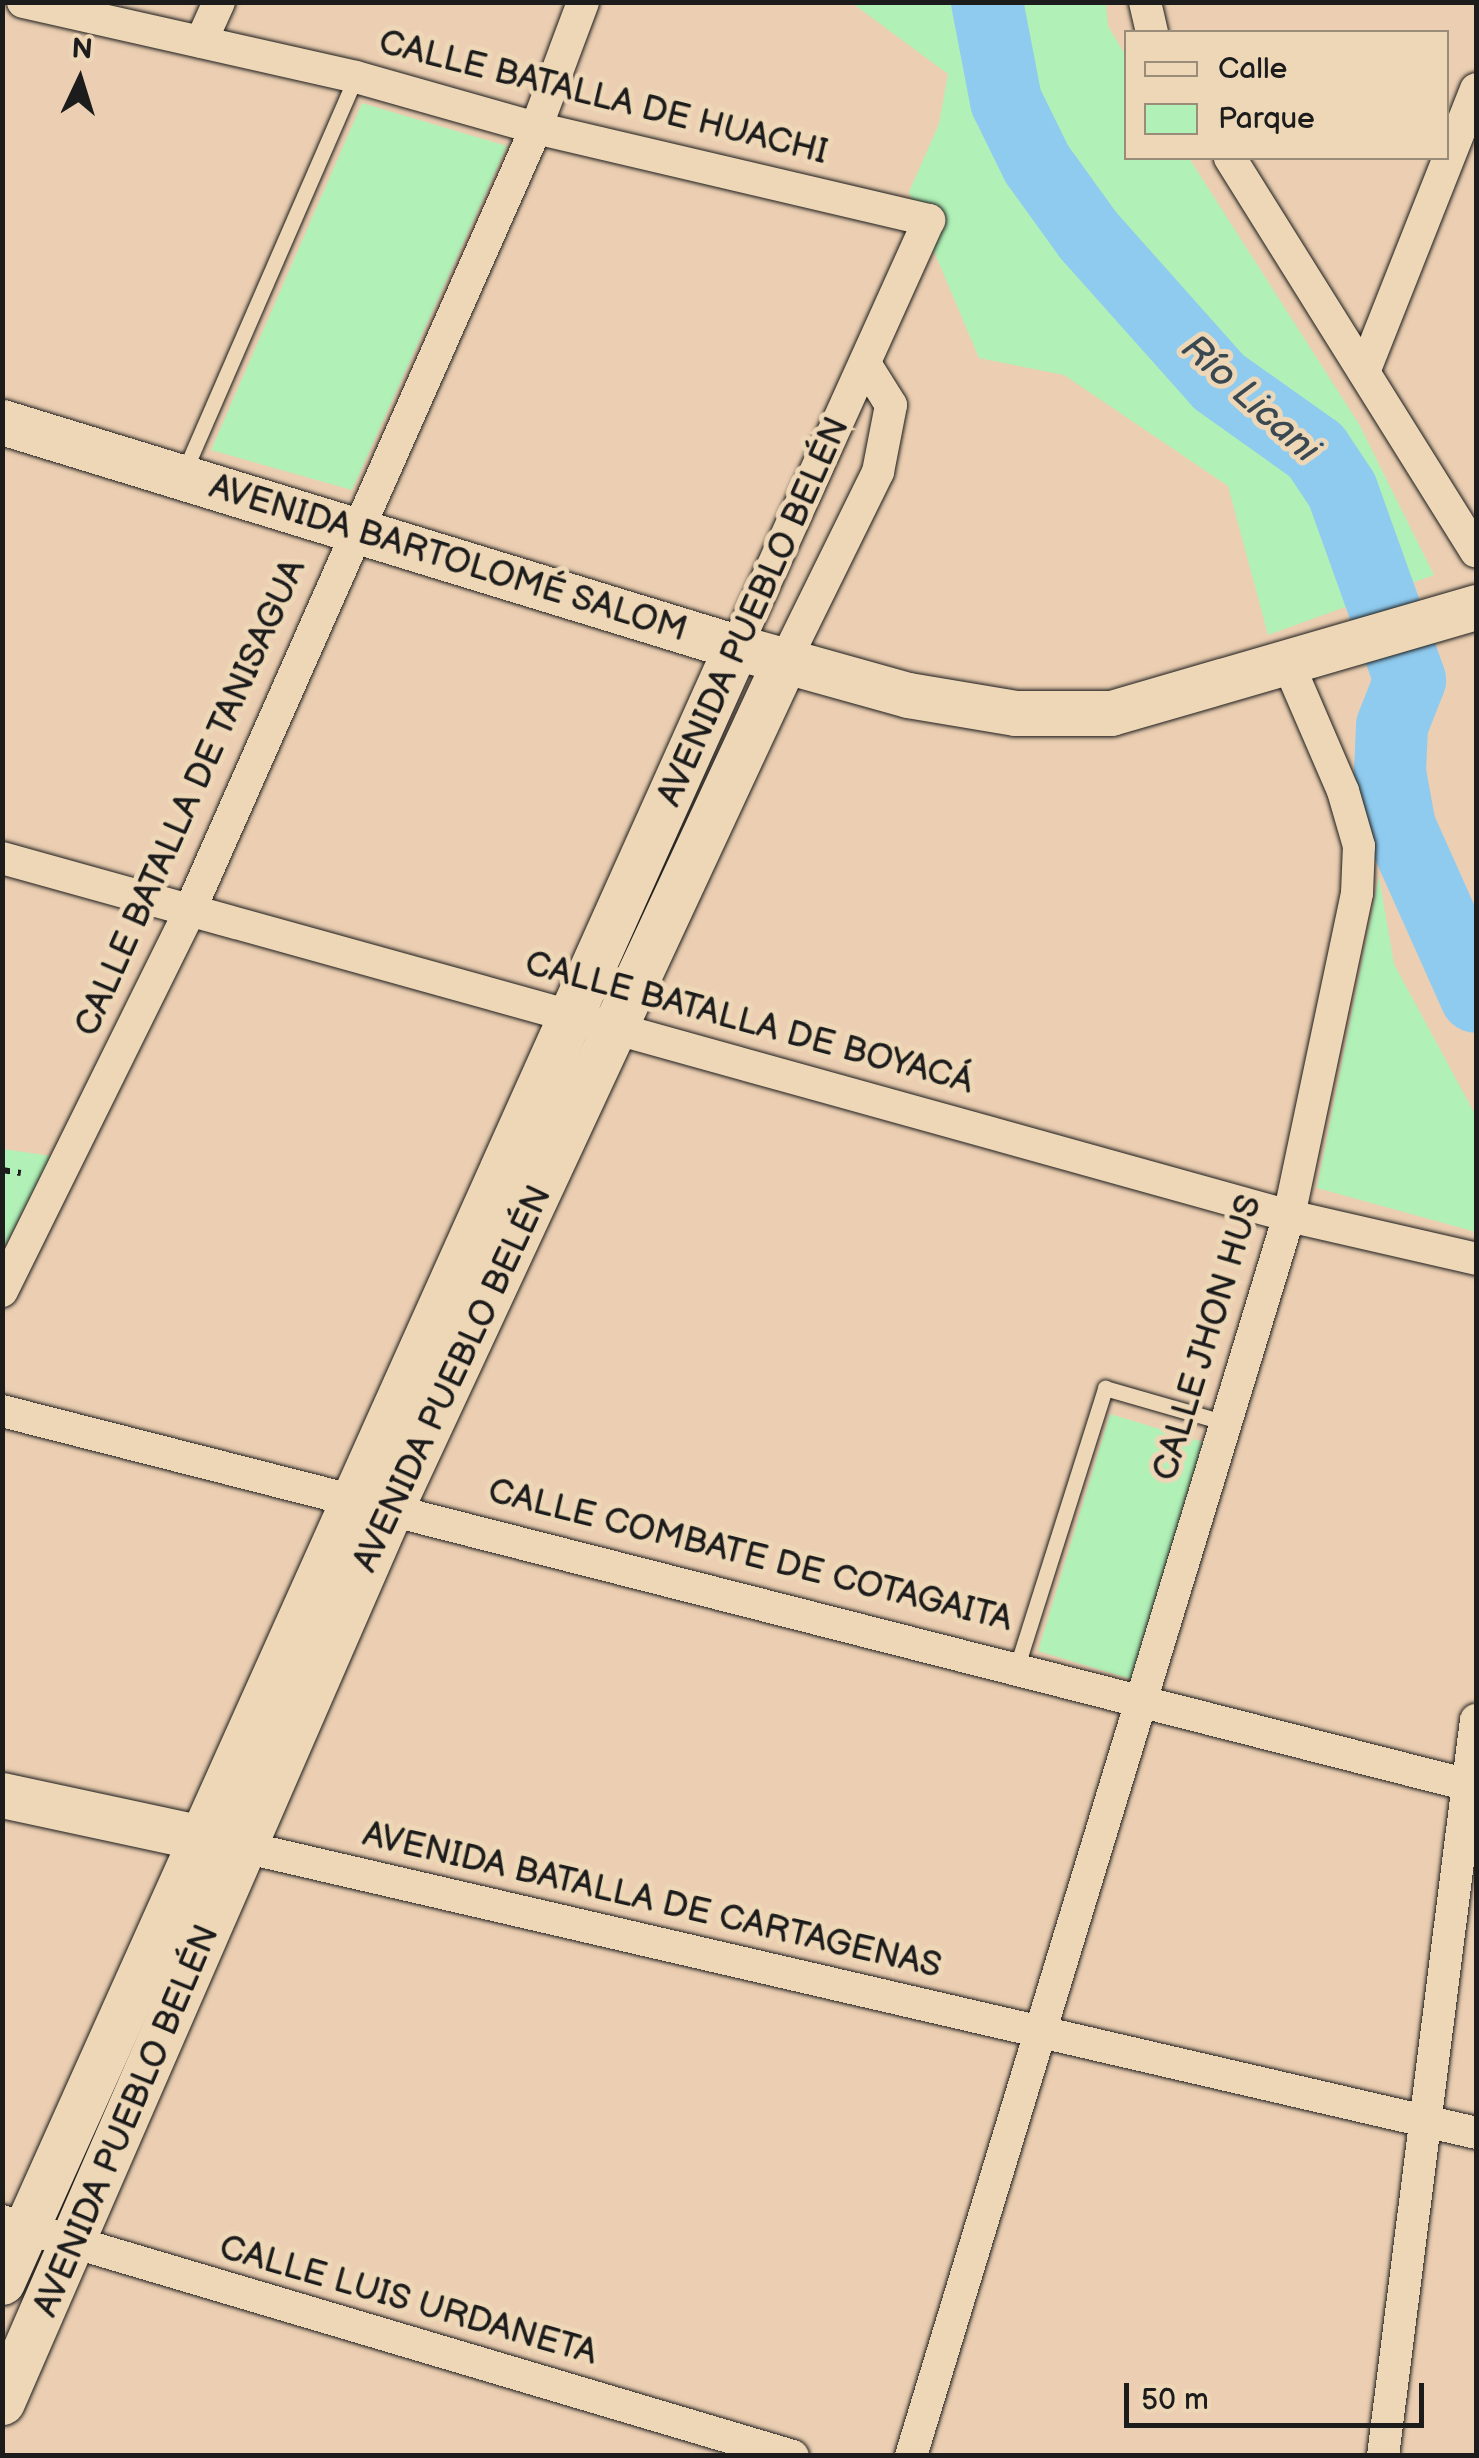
<!DOCTYPE html>
<html>
<head>
<meta charset="utf-8">
<style>
	body { margin:0 }
	#map { position:relative; width:1479px; height:2458px; overflow:hidden; background:#eccfb2; font-family:"Balsamiq Sans",sans-serif }
	div>[style] { position:absolute }
	[style*='--x'] { left:calc(var(--x)*1px); top:calc(var(--y)*1px); width:calc(var(--w)*1px); rotate:calc(var(--a)*1deg) }
	.green>* { inset:0; background:#b1f0b7 }
	.river>* { height:72px; margin:-36px; padding:0 36px; transform-origin:36px; border-radius:36px; background:#8fcbef }
	.path>* { height:6px; margin-top:-3px; transform-origin:0; background:repeating-linear-gradient(90deg,#1c1c1c 0 8px,transparent 0 16px) }
	.roads { filter:drop-shadow(0 0 2px #1c1c1c) drop-shadow(0 0 2px #1c1c1c) }
	.lane>* { height:15px; margin:-7.5px; padding:0 7.5px; transform-origin:7.5px; border-radius:7.5px; background:#edd7b6 }
	.street>* { height:32px; margin:-16px; padding:0 16px; transform-origin:16px; border-radius:16px; background:#edd7b6 }
	.secondary>* { height:45px; margin:-22.5px; padding:0 22.5px; transform-origin:22.5px; border-radius:22.5px; background:#edd7b6 }
	span { translate:-50% -50%; white-space:nowrap; text-align:center; line-height:1.15; -webkit-text-stroke:10px #edd7b6; paint-order:stroke }
	.street-label { font-size:35px; color:#1c1c1c }
	.water-label { font-size:38px; color:#394851; font-style:italic }
	.frame { position:absolute; inset:0; border:5px solid #1c1c1c; pointer-events:none }
	.legend { position:absolute; left:1124px; top:30px; width:325px; height:130px; box-sizing:border-box; background:#edd7b6; border:2px solid #998c78; margin:0; padding:12px 18px; list-style:none; font-size:30px; color:#1c1c1c }
	.legend li { display:flex; align-items:center; gap:20px; height:50px }
	.legend b { width:50px; border:2px solid #998c78 }
	.north { position:absolute; left:30px; top:30px; width:100px; height:100px; -webkit-text-stroke:8px #edd7b6; paint-order:stroke; rotate:4deg; font-size:28px; font-weight:700; line-height:40px; text-align:center; color:#1c1c1c }
	.north::after { content:''; display:block; margin:auto; width:35px; height:45px; background:#1c1c1c; clip-path:polygon(50% 0,100% 100%,50% 72%,0 100%) }
	.scale { position:absolute; left:1124px; top:2383px; width:300px; height:45px; box-sizing:border-box; border:5px solid #1c1c1c; border-top:0; padding-left:12px; font-size:30px; line-height:35px; white-space:nowrap; color:#1c1c1c; -webkit-text-stroke:8px #edd7b6; paint-order:stroke }
</style>
</head>
<body>
<div id="map">
	<div class="green">
		<div style="clip-path:polygon(852px 3px,1106px 3px,1108px 26px,1126px 56px,1126px 158px,1189px 158px,1359px 424px,1434px 575px,1268px 635px,1228px 486px,1064px 375px,979px 358px,909px 192px,939px 124px,948px 74px)"></div>
		<div style="clip-path:polygon(362px 103px,507px 146px,352px 490px,211px 450px)"></div>
		<div style="clip-path:polygon(1379px 876px,1394px 964px,1476px 1116px,1476px 1232px,1317px 1188px)"></div>
		<div style="clip-path:polygon(3px 1149px,51px 1156px,3px 1250px)"></div>
		<div style="clip-path:polygon(1110px 1414px,1203px 1442px,1131px 1679px,1038px 1651px)"></div>
	</div>
	<div class="river">
		<div style="--x:987;--y:2;--w:101;--a:79.1"></div>
		<div style="--x:1006;--y:101;--w:70;--a:63.8"></div>
		<div style="--x:1037;--y:164;--w:89;--a:54.2"></div>
		<div style="--x:1089;--y:236;--w:195;--a:48.3"></div>
		<div style="--x:1219;--y:382;--w:119;--a:35.4"></div>
		<div style="--x:1316;--y:451;--w:47;--a:56.3"></div>
		<div style="--x:1342;--y:490;--w:202;--a:70.3"></div>
		<div style="--x:1410;--y:680;--w:49;--a:111.4"></div>
		<div style="--x:1392;--y:726;--w:46;--a:92.5"></div>
		<div style="--x:1390;--y:772;--w:56;--a:79.7"></div>
		<div style="--x:1400;--y:827;--w:186;--a:65.9"></div>
	</div>
	<div class="path">
		<div style="--x:2;--y:1170;--w:19;--a:9"></div>
	</div>
	<div class="roads">
		<div class="lane">
			<div style="--x:184;--y:472;--w:431;--a:-66.5"></div>
			<div style="--x:1017;--y:1666;--w:292;--a:-72.4"></div>
			<div style="--x:1105;--y:1388;--w:126;--a:16.1"></div>
		</div>
		<div class="street">
			<div style="--x:23;--y:2;--w:341;--a:12.7"></div>
			<div style="--x:356;--y:77;--w:187;--a:15.8"></div>
			<div style="--x:536;--y:128;--w:404;--a:13.2"></div>
			<div style="--x:929;--y:220;--w:469;--a:114.3"></div>
			<div style="--x:1145;--y:2;--w:31;--a:77"></div>
			<div style="--x:201;--y:42;--w:44;--a:-65.8"></div>
			<div style="--x:1230;--y:158;--w:464;--a:58"></div>
			<div style="--x:1364;--y:372;--w:304;--a:-68.4"></div>
			<div style="--x:785;--y:661;--w:211;--a:-63.8"></div>
			<div style="--x:878;--y:472;--w:68;--a:-79"></div>
			<div style="--x:891;--y:405;--w:47;--a:-122"></div>
			<div style="--x:2;--y:858;--w:1336;--a:15.54"></div>
			<div style="--x:1289;--y:1216;--w:192;--a:12.9"></div>
			<div style="--x:2;--y:1291;--w:425;--a:-63.7"></div>
			<div style="--x:190;--y:910;--w:855;--a:-66.13"></div>
			<div style="--x:536;--y:128;--w:134;--a:-69.5"></div>
			<div style="--x:2;--y:1411;--w:1521;--a:14.31"></div>
			<div style="--x:222;--y:1842;--w:1287;--a:13.06"></div>
			<div style="--x:2;--y:2221;--w:825;--a:16.55"></div>
			<div style="--x:911;--y:2456;--w:1296;--a:-73.05"></div>
			<div style="--x:1289;--y:1216;--w:330;--a:-78.1"></div>
			<div style="--x:1357;--y:893;--w:47;--a:-87.6"></div>
			<div style="--x:1359;--y:846;--w:57;--a:-106.2"></div>
			<div style="--x:1343;--y:791;--w:139;--a:-113.3"></div>
			<div style="--x:1383;--y:2456;--w:742;--a:-82.8"></div>
		</div>
		<div class="secondary">
			<div style="--x:2;--y:422;--w:768;--a:17.04"></div>
			<div style="--x:736;--y:647;--w:179;--a:15.6"></div>
			<div style="--x:908;--y:695;--w:109;--a:9.5"></div>
			<div style="--x:1015;--y:713;--w:96;--a:0"></div>
			<div style="--x:1111;--y:713;--w:380;--a:-16.2"></div>
			<div style="--x:2;--y:1795;--w:206;--a:12.1"></div>
			<div style="--x:2;--y:2282;--w:1792;--a:-65.82"></div>
			<div style="--x:2;--y:2402;--w:977;--a:-66.48"></div>
			<div style="--x:392;--y:1506;--w:932;--a:-65.06"></div>
		</div>
	</div>
	<div class="street-label">
		<span style="left:603px;top:98px;rotate:14deg">CALLE BATALLA DE HUACHI</span>
		<span style="left:448px;top:559px;rotate:17deg">AVENIDA BARTOLOMÉ SALOM</span>
		<span style="left:754px;top:612px;rotate:-66deg">AVENIDA PUEBLO BELÉN</span>
		<span style="left:191px;top:798px;rotate:-66deg">CALLE BATALLA DE TANISAGUA</span>
		<span style="left:749px;top:1023px;rotate:15deg">CALLE BATALLA DE BOYACÁ</span>
		<span style="left:1208px;top:1338px;rotate:-73deg">CALLE JHON HUS</span>
		<span style="left:453px;top:1379px;rotate:-65deg">AVENIDA PUEBLO BELÉN</span>
		<span style="left:750px;top:1556px;rotate:14deg">CALLE COMBATE DE COTAGAITA</span>
		<span style="left:652px;top:1901px;rotate:13deg">AVENIDA BATALLA DE CARTAGENAS</span>
		<span style="left:127px;top:2121px;rotate:-67deg">AVENIDA PUEBLO BELÉN</span>
		<span style="left:408px;top:2301px;rotate:16deg">CALLE LUIS URDANETA</span>
	</div>
	<div class="water-label">
		<span style="left:1250px;top:399px;rotate:42deg">Río Licani</span>
	</div>
	<div class="frame"></div>
	<ul class="legend">
	<li><b style="height:12px;background:#edd7b6"></b>Calle</li>
	<li><b style="height:28px;background:#b1f0b7"></b>Parque</li>
	</ul>
	<div class="north">N</div>
	<div class="scale">50 m</div>
</div>
</body>
</html>
